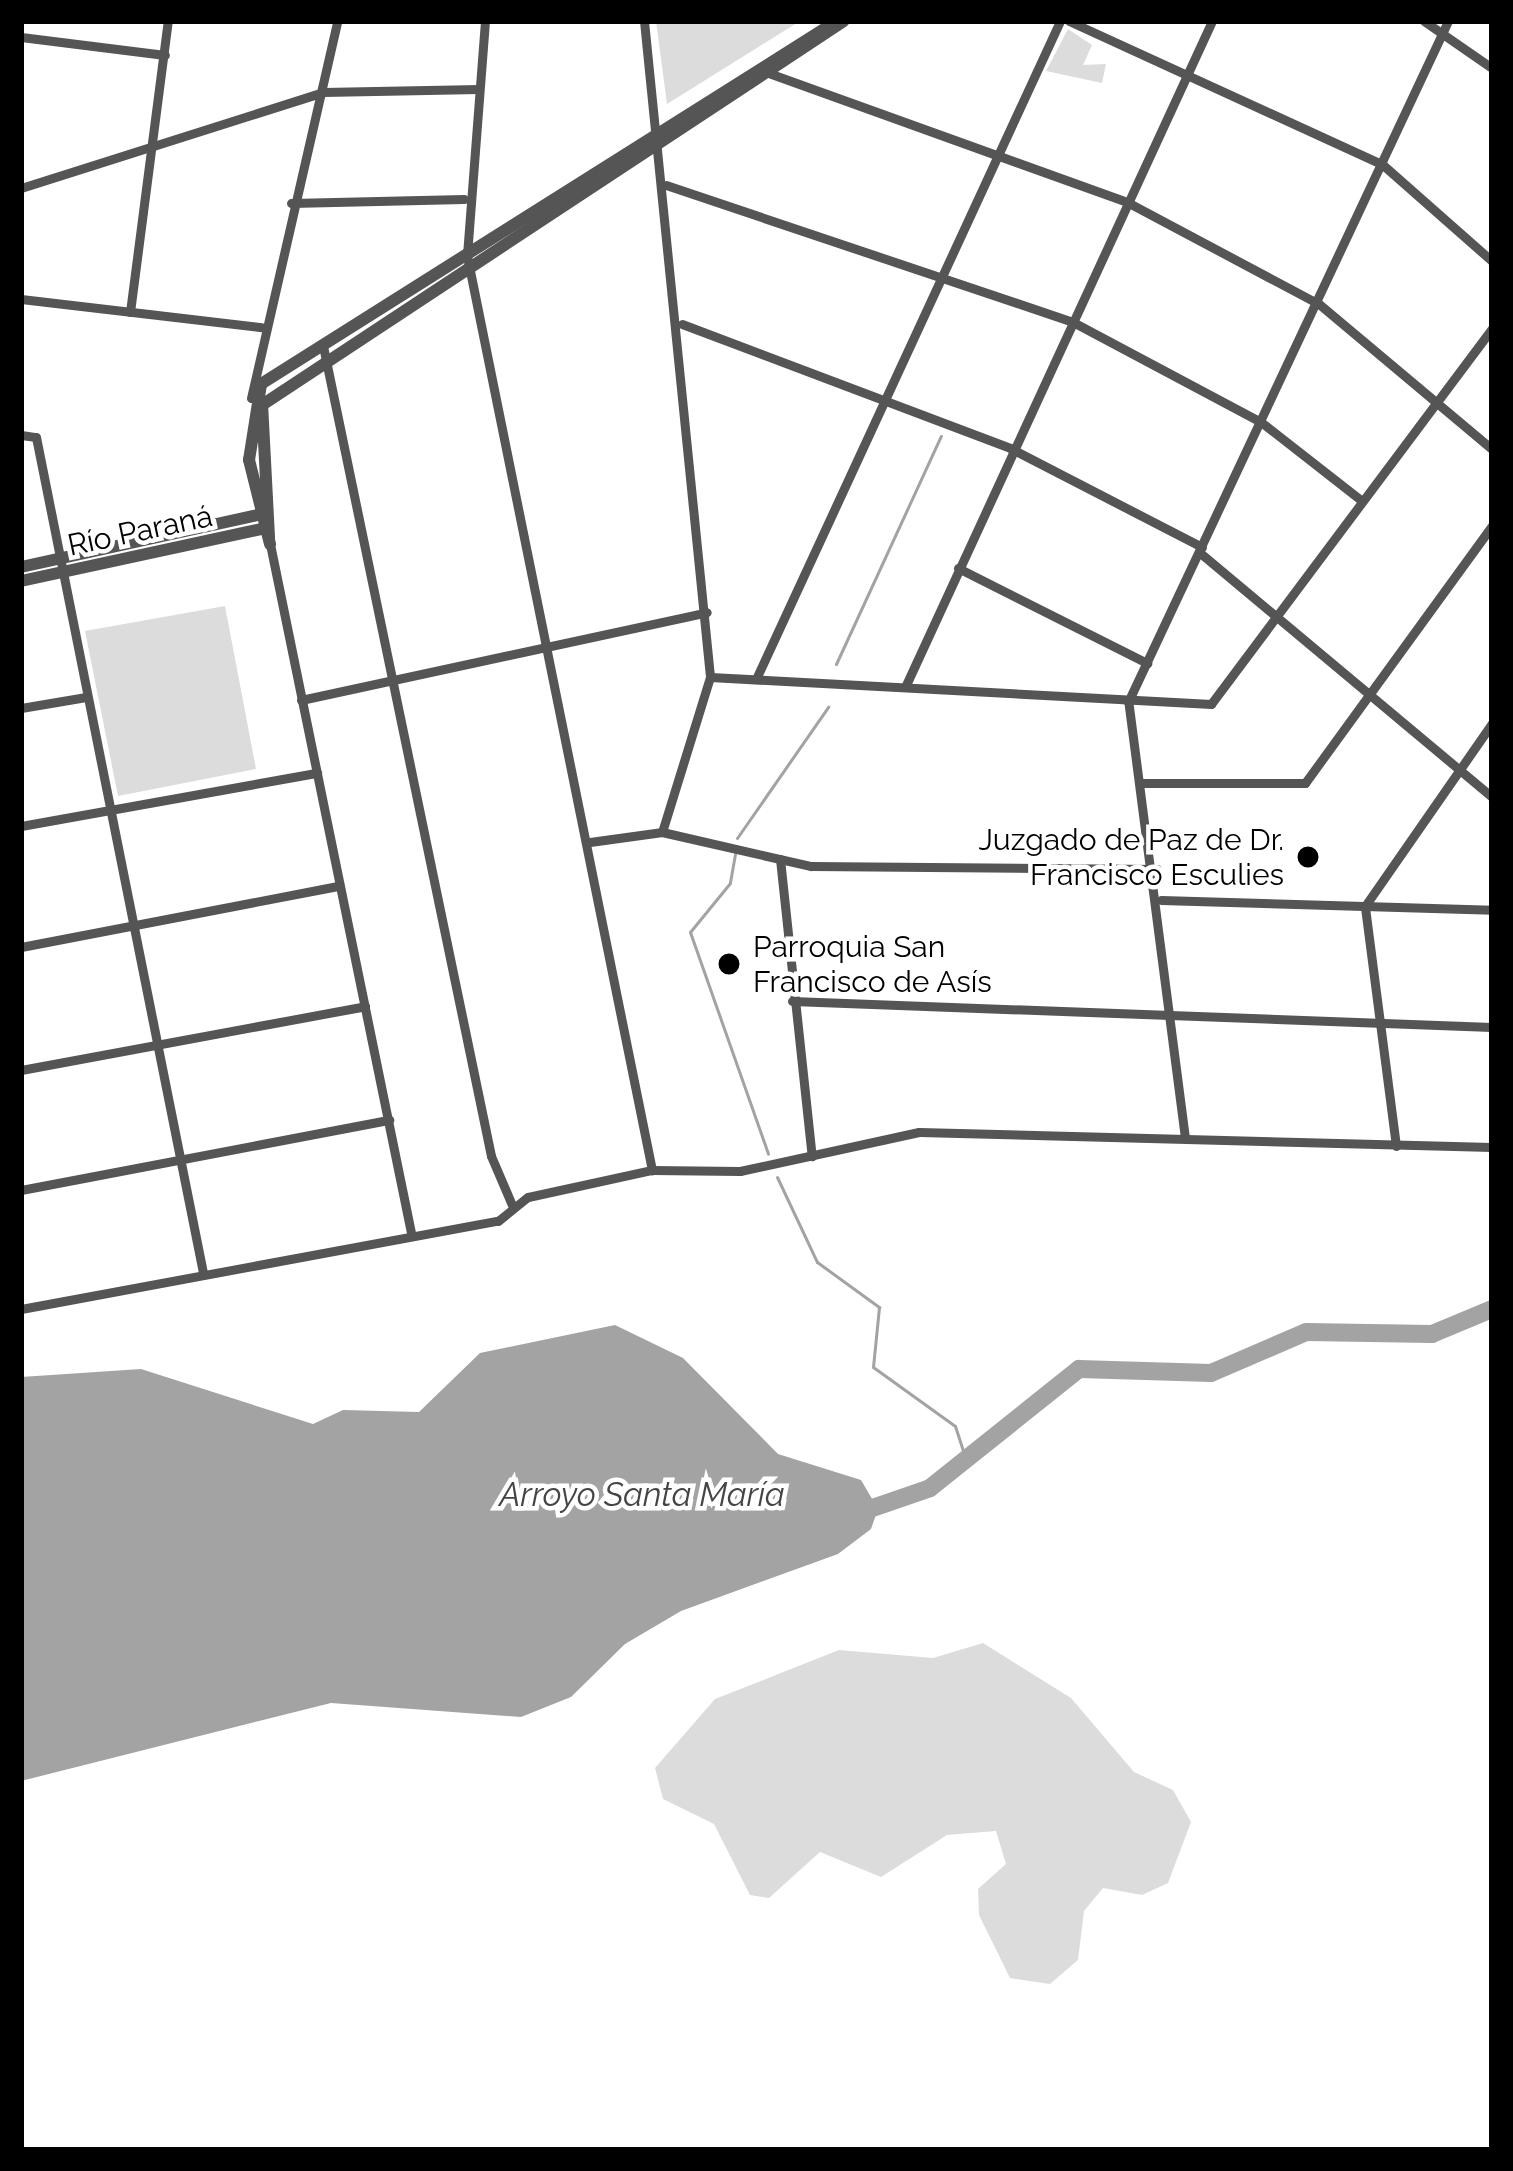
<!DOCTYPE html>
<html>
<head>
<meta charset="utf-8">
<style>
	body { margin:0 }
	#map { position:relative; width:1513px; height:2171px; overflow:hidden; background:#fff; font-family:Raleway,sans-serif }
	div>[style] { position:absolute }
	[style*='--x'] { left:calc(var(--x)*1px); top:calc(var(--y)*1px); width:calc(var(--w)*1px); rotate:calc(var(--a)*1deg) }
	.green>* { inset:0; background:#dcdcdc }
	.water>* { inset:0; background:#a3a3a3 }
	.stream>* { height:3px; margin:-1.5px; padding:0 1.5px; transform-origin:1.5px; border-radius:1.5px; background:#a3a3a3 }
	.river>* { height:18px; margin:-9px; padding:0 9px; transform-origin:9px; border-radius:9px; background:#a3a3a3 }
	.minor>* { height:9px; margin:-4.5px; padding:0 4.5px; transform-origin:4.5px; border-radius:4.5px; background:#555 }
	.tertiary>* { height:12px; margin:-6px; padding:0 6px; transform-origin:6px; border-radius:6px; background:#555 }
	.dots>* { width:33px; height:33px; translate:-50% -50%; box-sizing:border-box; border:6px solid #fff; border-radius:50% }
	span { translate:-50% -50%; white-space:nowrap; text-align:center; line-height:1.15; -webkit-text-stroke:9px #fff; paint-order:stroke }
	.street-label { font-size:30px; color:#000 }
	.poi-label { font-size:30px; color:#000 }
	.right { translate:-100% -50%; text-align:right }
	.left { translate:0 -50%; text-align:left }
	.water-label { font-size:33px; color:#444; font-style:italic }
	.frame { position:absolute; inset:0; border:24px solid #000; pointer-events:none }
</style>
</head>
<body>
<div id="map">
	<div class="green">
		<div style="clip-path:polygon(656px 21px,800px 21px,667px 104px)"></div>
		<div style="clip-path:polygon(1068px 29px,1092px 45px,1083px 65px,1106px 64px,1102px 83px,1046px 71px)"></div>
		<div style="clip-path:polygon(225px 606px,256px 769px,118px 796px,85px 631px)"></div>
		<div style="clip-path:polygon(983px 1643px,1071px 1698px,1134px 1772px,1173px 1790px,1191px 1822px,1168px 1883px,1142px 1895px,1103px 1888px,1084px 1911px,1078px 1960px,1050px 1984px,1010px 1978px,979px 1915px,978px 1889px,1006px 1864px,996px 1831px,947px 1835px,881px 1877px,820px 1852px,769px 1898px,750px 1895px,714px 1824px,663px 1799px,655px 1768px,715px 1699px,839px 1650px,933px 1658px)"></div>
	</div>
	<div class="water">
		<div style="clip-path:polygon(615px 1325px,683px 1358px,778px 1454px,861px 1480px,878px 1509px,871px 1529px,838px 1554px,681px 1611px,625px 1644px,571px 1697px,521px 1717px,331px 1703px,21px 1781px,21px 1377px,141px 1369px,313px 1424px,343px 1410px,419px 1412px,480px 1353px)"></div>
	</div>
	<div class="stream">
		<div style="--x:836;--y:664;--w:251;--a:-65.3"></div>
		<div style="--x:737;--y:838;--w:160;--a:-55.2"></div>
		<div style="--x:735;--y:854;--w:29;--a:100"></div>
		<div style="--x:730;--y:883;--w:63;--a:129.2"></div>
		<div style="--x:690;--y:932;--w:235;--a:70.6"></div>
		<div style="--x:777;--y:1177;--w:94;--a:64.8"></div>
		<div style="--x:817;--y:1262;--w:77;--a:36"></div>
		<div style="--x:879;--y:1307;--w:60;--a:95.7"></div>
		<div style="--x:873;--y:1367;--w:101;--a:35.7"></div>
		<div style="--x:955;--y:1426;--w:36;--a:72"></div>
	</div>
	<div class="river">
		<div style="--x:858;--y:1513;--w:76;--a:-19.1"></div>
		<div style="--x:930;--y:1488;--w:191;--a:-38.6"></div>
		<div style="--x:1079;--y:1369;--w:132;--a:1.7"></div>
		<div style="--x:1211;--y:1373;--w:103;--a:-23.3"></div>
		<div style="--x:1306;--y:1332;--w:126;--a:0.9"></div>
		<div style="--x:1432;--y:1334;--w:65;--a:-22.6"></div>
	</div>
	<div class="minor">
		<div style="--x:485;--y:21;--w:236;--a:94.4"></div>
		<div style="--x:467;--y:256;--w:933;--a:78.56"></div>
		<div style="--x:644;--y:21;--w:659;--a:84.25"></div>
		<div style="--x:710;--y:677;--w:162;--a:107.2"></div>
		<div style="--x:1069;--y:21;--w:345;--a:24.6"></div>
		<div style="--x:1383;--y:165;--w:145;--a:41.4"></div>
		<div style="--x:1424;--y:21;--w:83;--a:34.7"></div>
		<div style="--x:21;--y:37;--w:145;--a:7.1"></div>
		<div style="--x:763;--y:71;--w:387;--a:19.8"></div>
		<div style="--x:1127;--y:202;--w:217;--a:28"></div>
		<div style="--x:1319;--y:304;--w:226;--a:40"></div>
		<div style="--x:666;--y:185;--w:427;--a:18.6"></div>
		<div style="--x:1071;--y:321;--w:215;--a:28"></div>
		<div style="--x:1261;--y:422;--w:127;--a:38"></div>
		<div style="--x:21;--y:188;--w:317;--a:-17.6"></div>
		<div style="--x:323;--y:92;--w:156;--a:-1.1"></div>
		<div style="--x:291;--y:203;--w:173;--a:-1.3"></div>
		<div style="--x:21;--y:299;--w:242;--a:6.7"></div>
		<div style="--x:130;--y:312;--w:293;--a:-82.6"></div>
		<div style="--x:682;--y:324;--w:351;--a:20.7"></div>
		<div style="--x:1010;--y:448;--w:216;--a:27.3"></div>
		<div style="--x:323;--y:346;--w:827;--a:78.28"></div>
		<div style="--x:491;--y:1156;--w:53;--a:66.8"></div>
		<div style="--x:251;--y:398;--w:387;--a:-77.1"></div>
		<div style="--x:21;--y:435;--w:15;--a:8"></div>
		<div style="--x:36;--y:437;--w:853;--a:78.7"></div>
		<div style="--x:270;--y:544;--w:703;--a:78.43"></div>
		<div style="--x:1199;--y:552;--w:382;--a:39.9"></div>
		<div style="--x:958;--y:568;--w:212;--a:26.7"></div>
		<div style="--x:710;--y:677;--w:502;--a:3.08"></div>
		<div style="--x:1211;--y:704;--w:469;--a:-53.2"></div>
		<div style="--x:756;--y:679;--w:725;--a:-65.2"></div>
		<div style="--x:906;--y:685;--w:731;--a:-65.26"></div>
		<div style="--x:301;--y:700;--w:415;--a:-12.2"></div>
		<div style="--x:21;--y:708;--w:66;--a:-9.6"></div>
		<div style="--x:1143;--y:783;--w:162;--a:0"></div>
		<div style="--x:1305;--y:783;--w:318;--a:-54"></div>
		<div style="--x:21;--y:826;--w:301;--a:-10.2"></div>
		<div style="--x:590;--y:842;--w:73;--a:-7.9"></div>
		<div style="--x:662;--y:832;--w:153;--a:12.9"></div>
		<div style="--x:811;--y:866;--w:346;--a:0.5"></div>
		<div style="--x:780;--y:859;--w:299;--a:83.9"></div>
		<div style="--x:1161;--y:900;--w:331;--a:1.7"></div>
		<div style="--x:21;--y:947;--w:324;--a:-10.9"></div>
		<div style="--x:792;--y:1001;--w:700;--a:2.13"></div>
		<div style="--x:21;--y:1070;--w:350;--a:-10.5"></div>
		<div style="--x:1185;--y:1138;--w:440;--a:-97.4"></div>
		<div style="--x:1128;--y:702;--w:752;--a:-64.83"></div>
		<div style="--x:1396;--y:1146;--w:242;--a:-97.4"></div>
		<div style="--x:1365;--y:906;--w:223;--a:-55.2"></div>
		<div style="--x:21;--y:1190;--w:375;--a:-10.8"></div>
		<div style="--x:21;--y:1309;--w:485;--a:-10.5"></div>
		<div style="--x:498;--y:1221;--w:38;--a:-39"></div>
		<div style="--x:528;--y:1197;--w:127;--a:-12.3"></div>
		<div style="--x:652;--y:1170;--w:88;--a:0.7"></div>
		<div style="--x:740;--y:1171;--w:183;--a:-12.3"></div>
		<div style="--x:919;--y:1132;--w:573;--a:1.5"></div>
	</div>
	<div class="tertiary">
		<div style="--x:269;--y:537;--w:132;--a:-93"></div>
		<div style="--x:262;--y:405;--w:697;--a:-33.42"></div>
		<div style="--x:270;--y:544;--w:87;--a:-104"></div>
		<div style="--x:249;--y:460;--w:77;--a:-81"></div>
		<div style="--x:261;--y:384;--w:681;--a:-32.22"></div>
		<div style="--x:21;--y:567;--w:247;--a:-12.4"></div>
		<div style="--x:21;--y:581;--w:251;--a:-12.2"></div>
	</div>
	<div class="dots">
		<div style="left:1308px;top:857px;background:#000"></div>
		<div style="left:729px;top:964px;background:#000"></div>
	</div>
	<div class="street-label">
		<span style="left:140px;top:531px;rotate:-12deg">Río Paraná</span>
	</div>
	<div class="poi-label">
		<span class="right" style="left:1284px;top:857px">Juzgado de Paz de Dr.<br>Francisco Esculies</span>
		<span class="left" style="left:753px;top:964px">Parroquia San<br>Francisco de Asís</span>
	</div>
	<div class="water-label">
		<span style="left:642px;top:1495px">Arroyo Santa María</span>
	</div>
	<div class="frame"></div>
</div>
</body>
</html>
